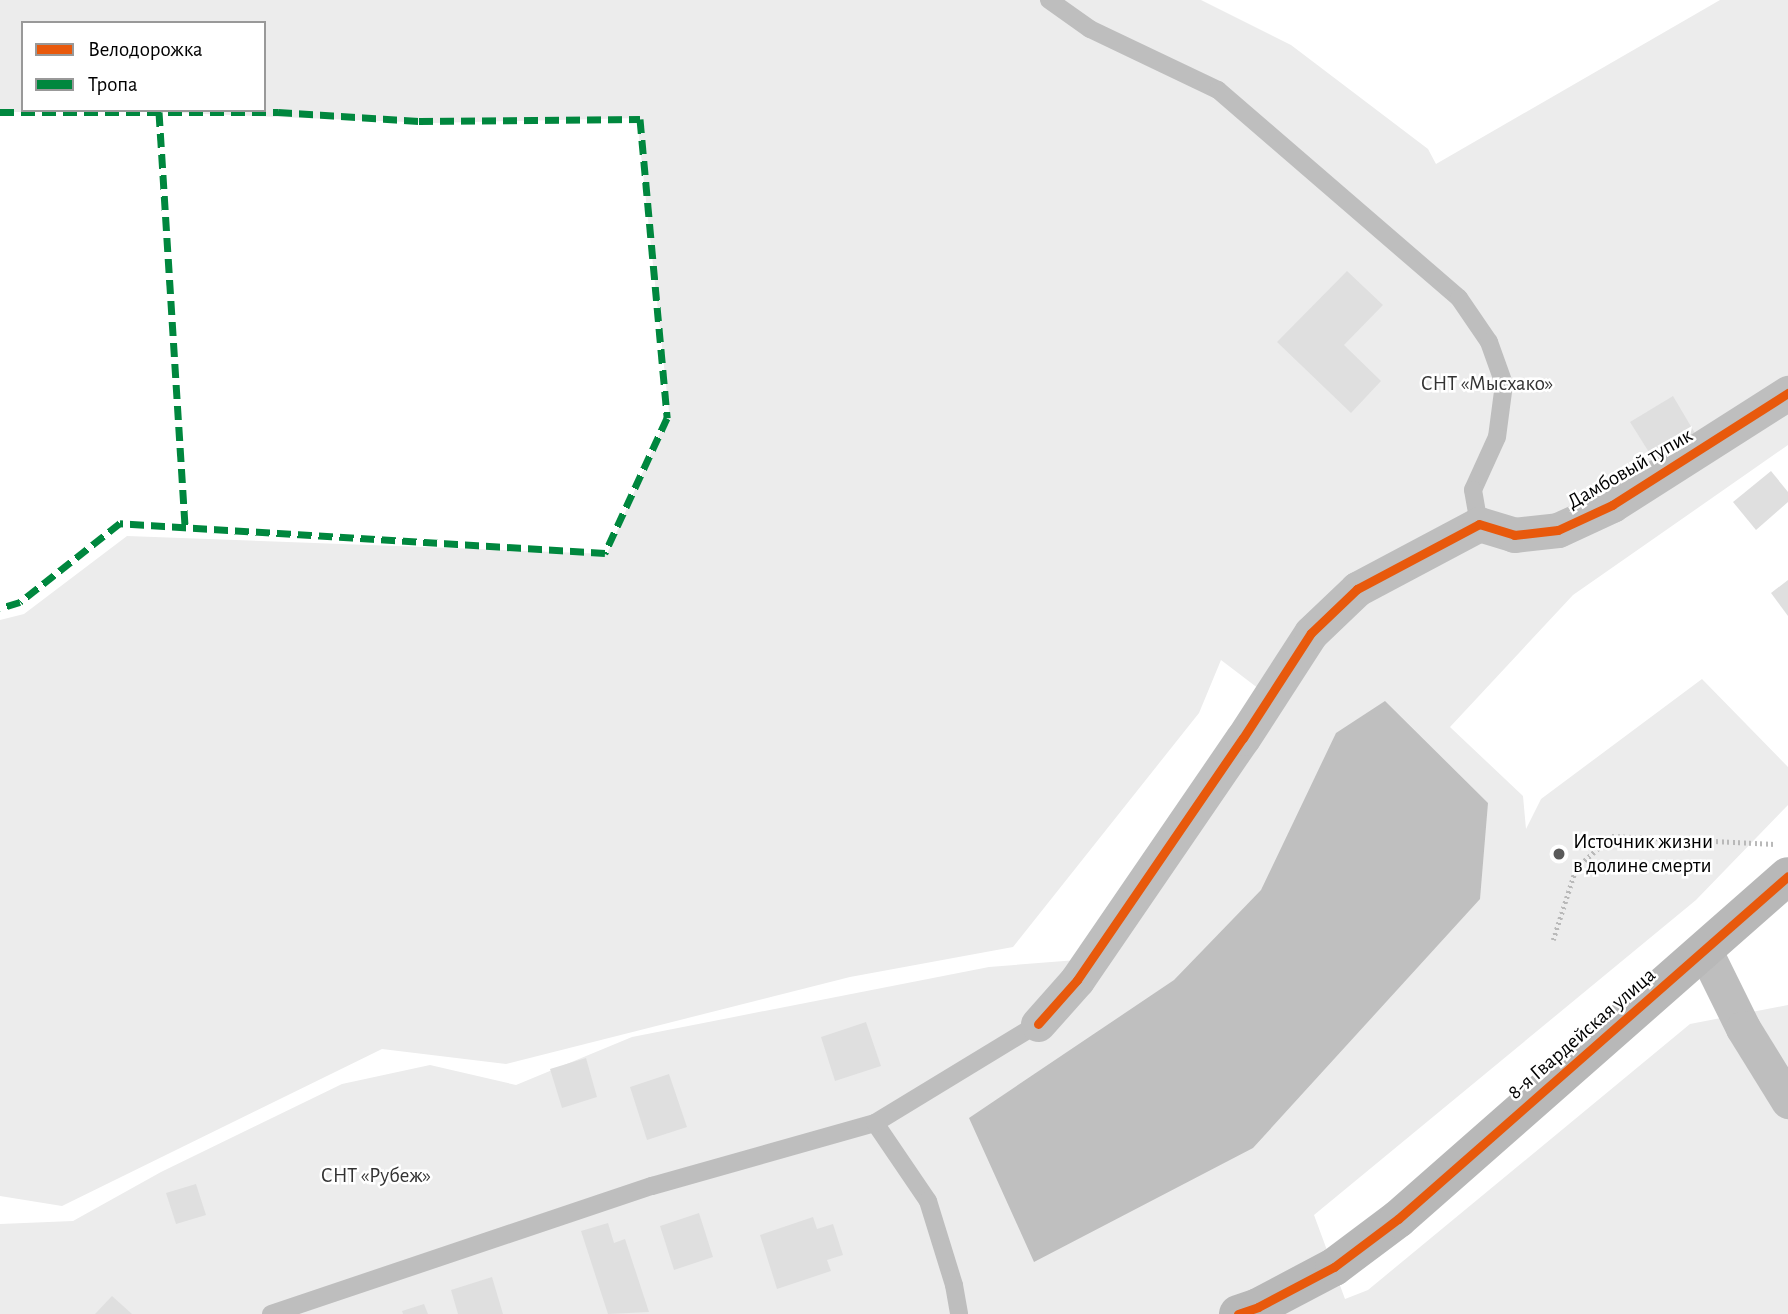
<!DOCTYPE html>
<html>
<head>
<meta charset="utf-8">
<style>
	body { margin:0 }
	#map { position:relative; width:1788px; height:1314px; overflow:hidden; background:#fff; font-family:"Alegreya Sans",sans-serif }
	div>[style] { position:absolute }
	[style*='--x'] { left:calc(var(--x)*1px); top:calc(var(--y)*1px); width:calc(var(--w)*1px); rotate:calc(var(--a)*1deg) }
	.green>* { inset:0; background:#ececec }
	.water>* { inset:0; background:#bfbfbf }
	.building>* { inset:0; background:#dfdfdf }
	.path>* { height:4.5px; margin-top:-2.25px; transform-origin:0; background:repeating-linear-gradient(90deg,#b9b9b9 0 2px,transparent 0 5.5px) }
	.lane>* { height:18px; margin:-9px; padding:0 9px; transform-origin:9px; border-radius:9px; background:#bebebe }
	.street>* { height:35px; margin:-17.5px; padding:0 17.5px; transform-origin:17.5px; border-radius:17.5px; background:#bebebe }
	.secondary>* { height:38px; margin:-19px; padding:0 19px; transform-origin:19px; border-radius:19px; background:#b8b8b8 }
	.quiet>* { height:7px; margin-top:-3.5px; transform-origin:0; background:repeating-linear-gradient(90deg,#00873e 0 14px,transparent 0 21px) }
	.cycleway>* { height:9px; margin:-4.5px; padding:0 4.5px; transform-origin:4.5px; border-radius:4.5px; background:#e8590c }
	.dots>* { width:19px; height:19px; translate:-50% -50%; box-sizing:border-box; border:4px solid #fff; border-radius:50% }
	span { translate:-50% -50%; white-space:nowrap; text-align:center; line-height:1.15; -webkit-text-stroke:5px #fff; paint-order:stroke }
	.park-label { font-size:21px; color:#333 }
	.street-label { font-size:21px; color:#000 }
	.poi-label { font-size:21px; color:#000 }
	.left { translate:0 -50%; text-align:left }
	.legend { position:absolute; left:21px; top:21px; width:245px; height:91px; box-sizing:border-box; background:#fff; border:2px solid #999; margin:0; padding:9px 12px; list-style:none; font-size:21px; color:#000 }
	.legend li { display:flex; align-items:center; gap:14px; height:35px }
	.legend b { width:35px; border:2px solid #999 }
</style>
</head>
<body>
<div id="map">
	<div class="green">
		<div style="clip-path:polygon(evenodd,0 0,1201px 0,1291px 45px,1428px 149px,1436px 164px,1720px 0,1788px 0,1788px 445px,1573px 595px,1450px 727px,1523px 796px,1526px 829px,1541px 799px,1702px 679px,1788px 767px,1788px 805px,1696px 900px,1314px 1215px,1345px 1299px,1368px 1290px,1690px 1024px,1788px 1005px,1788px 1314px,0 1314px,0 1224px,73px 1221px,161px 1172px,342px 1084px,430px 1065px,516px 1085px,632px 1037px,989px 967px,1077px 960px,1263px 692px,1221px 660px,1199px 713px,1013px 947px,850px 977px,506px 1064px,382px 1049px,62px 1206px,0 1196px,0 620px,24px 614px,127px 536px,607px 554px,669px 412px,637px 118px,433px 123px,156px 112px,0 112px,0 0,23px 23px,264px 23px,264px 110px,23px 110px,23px 23px)"></div>
	</div>
	<div class="water">
		<div style="clip-path:polygon(1385px 701px,1488px 803px,1480px 899px,1253px 1148px,1034px 1262px,969px 1118px,1174px 980px,1261px 890px,1336px 733px)"></div>
	</div>
	<div class="building">
		<div style="clip-path:polygon(1347px 271px,1383px 305px,1344px 345px,1381px 381px,1351px 413px,1277px 342px)"></div>
		<div style="clip-path:polygon(1673px 396px,1699px 440px,1657px 465px,1630px 422px)"></div>
		<div style="clip-path:polygon(1771px 471px,1788px 492px,1788px 502px,1756px 530px,1733px 502px)"></div>
		<div style="clip-path:polygon(1788px 580px,1788px 616px,1771px 593px)"></div>
		<div style="clip-path:polygon(866px 1022px,881px 1066px,835px 1081px,821px 1037px)"></div>
		<div style="clip-path:polygon(586px 1058px,597px 1097px,562px 1108px,550px 1069px)"></div>
		<div style="clip-path:polygon(669px 1074px,687px 1127px,647px 1140px,630px 1087px)"></div>
		<div style="clip-path:polygon(196px 1184px,206px 1215px,176px 1224px,166px 1193px)"></div>
		<div style="clip-path:polygon(699px 1213px,713px 1257px,674px 1270px,660px 1226px)"></div>
		<div style="clip-path:polygon(813px 1217px,817px 1229px,833px 1224px,843px 1255px,827px 1260px,831px 1271px,777px 1289px,760px 1235px)"></div>
		<div style="clip-path:polygon(608px 1223px,614px 1243px,625px 1239px,649px 1312px,608px 1314px,581px 1231px)"></div>
		<div style="clip-path:polygon(492px 1277px,503px 1314px,458px 1314px,451px 1290px)"></div>
		<div style="clip-path:polygon(112px 1296px,132px 1314px,95px 1314px)"></div>
		<div style="clip-path:polygon(424px 1304px,428px 1314px,403px 1314px,402px 1311px)"></div>
	</div>
	<div class="path">
		<div style="--x:1553;--y:940;--w:76;--a:-72.3"></div>
		<div style="--x:1576;--y:868;--w:48;--a:-41.6"></div>
		<div style="--x:1612;--y:836;--w:163;--a:2.8"></div>
	</div>
	<div class="lane">
		<div style="--x:1049;--y:0;--w:50;--a:35.3"></div>
		<div style="--x:1090;--y:29;--w:142;--a:25.5"></div>
		<div style="--x:1218;--y:90;--w:318;--a:40.8"></div>
		<div style="--x:1459;--y:298;--w:53;--a:55.7"></div>
		<div style="--x:1489;--y:342;--w:45;--a:70.3"></div>
		<div style="--x:1504;--y:384;--w:53;--a:97.5"></div>
		<div style="--x:1497;--y:437;--w:58;--a:114.4"></div>
		<div style="--x:1473;--y:490;--w:35;--a:80"></div>
		<div style="--x:875;--y:1123;--w:94;--a:55.8"></div>
		<div style="--x:928;--y:1201;--w:88;--a:72.8"></div>
		<div style="--x:954;--y:1285;--w:29;--a:80"></div>
		<div style="--x:271;--y:1314;--w:402;--a:-18.6"></div>
		<div style="--x:652;--y:1186;--w:232;--a:-15.8"></div>
		<div style="--x:875;--y:1123;--w:191;--a:-31.3"></div>
	</div>
	<div class="street">
		<div style="--x:1704;--y:949;--w:88;--a:63.7"></div>
		<div style="--x:1743;--y:1028;--w:86;--a:58.3"></div>
		<div style="--x:1038;--y:1024;--w:59;--a:-48.4"></div>
		<div style="--x:1077;--y:980;--w:293;--a:-55.6"></div>
		<div style="--x:1243;--y:738;--w:125;--a:-57.1"></div>
		<div style="--x:1311;--y:633;--w:64;--a:-43.7"></div>
		<div style="--x:1357;--y:589;--w:138;--a:-28"></div>
		<div style="--x:1479;--y:524;--w:37;--a:17"></div>
		<div style="--x:1514;--y:535;--w:44;--a:-6.5"></div>
		<div style="--x:1558;--y:530;--w:60;--a:-24.8"></div>
		<div style="--x:1612;--y:505;--w:209;--a:-32.5"></div>
	</div>
	<div class="secondary">
		<div style="--x:1238;--y:1314;--w:21;--a:-19"></div>
		<div style="--x:1258;--y:1307;--w:86;--a:-27.8"></div>
		<div style="--x:1334;--y:1267;--w:80;--a:-36.9"></div>
		<div style="--x:1398;--y:1219;--w:519;--a:-41.33"></div>
	</div>
	<div class="quiet">
		<div style="--x:0;--y:112;--w:278;--a:0"></div>
		<div style="--x:278;--y:112;--w:141;--a:3.7"></div>
		<div style="--x:419;--y:121;--w:221;--a:-0.5"></div>
		<div style="--x:640;--y:119;--w:300;--a:84.8"></div>
		<div style="--x:667;--y:418;--w:149;--a:114.7"></div>
		<div style="--x:605;--y:553;--w:486;--a:-176.5"></div>
		<div style="--x:120;--y:523;--w:127;--a:141.7"></div>
		<div style="--x:20;--y:602;--w:21;--a:163"></div>
		<div style="--x:159;--y:112;--w:415;--a:86.4"></div>
	</div>
	<div class="cycleway">
		<div style="--x:1038;--y:1024;--w:59;--a:-48.4"></div>
		<div style="--x:1077;--y:980;--w:293;--a:-55.6"></div>
		<div style="--x:1243;--y:738;--w:125;--a:-57.1"></div>
		<div style="--x:1311;--y:633;--w:64;--a:-43.7"></div>
		<div style="--x:1357;--y:589;--w:138;--a:-28"></div>
		<div style="--x:1479;--y:524;--w:37;--a:17"></div>
		<div style="--x:1514;--y:535;--w:44;--a:-6.5"></div>
		<div style="--x:1558;--y:530;--w:60;--a:-24.8"></div>
		<div style="--x:1612;--y:505;--w:209;--a:-32.5"></div>
		<div style="--x:1238;--y:1314;--w:21;--a:-19"></div>
		<div style="--x:1258;--y:1307;--w:86;--a:-27.8"></div>
		<div style="--x:1334;--y:1267;--w:80;--a:-36.9"></div>
		<div style="--x:1398;--y:1219;--w:519;--a:-41.33"></div>
	</div>
	<div class="dots">
		<div style="left:1559px;top:854px;background:#595959"></div>
	</div>
	<div class="park-label">
		<span style="left:1487px;top:384px">СНТ «Мысхако»</span>
		<span style="left:376px;top:1176px">СНТ «Рубеж»</span>
	</div>
	<div class="street-label">
		<span style="left:1630px;top:469px;rotate:-30deg">Дамбовый тупик</span>
		<span style="left:1582px;top:1034px;rotate:-41deg">8-я Гвардейская улица</span>
	</div>
	<div class="poi-label">
		<span class="left" style="left:1573px;top:854px">Источник жизни<br>в долине смерти</span>
	</div>
	<ul class="legend">
	<li><b style="height:9px;background:#e8590c"></b>Велодорожка</li>
	<li><b style="height:9px;background:#00873e"></b>Тропа</li>
	</ul>
</div>
</body>
</html>
